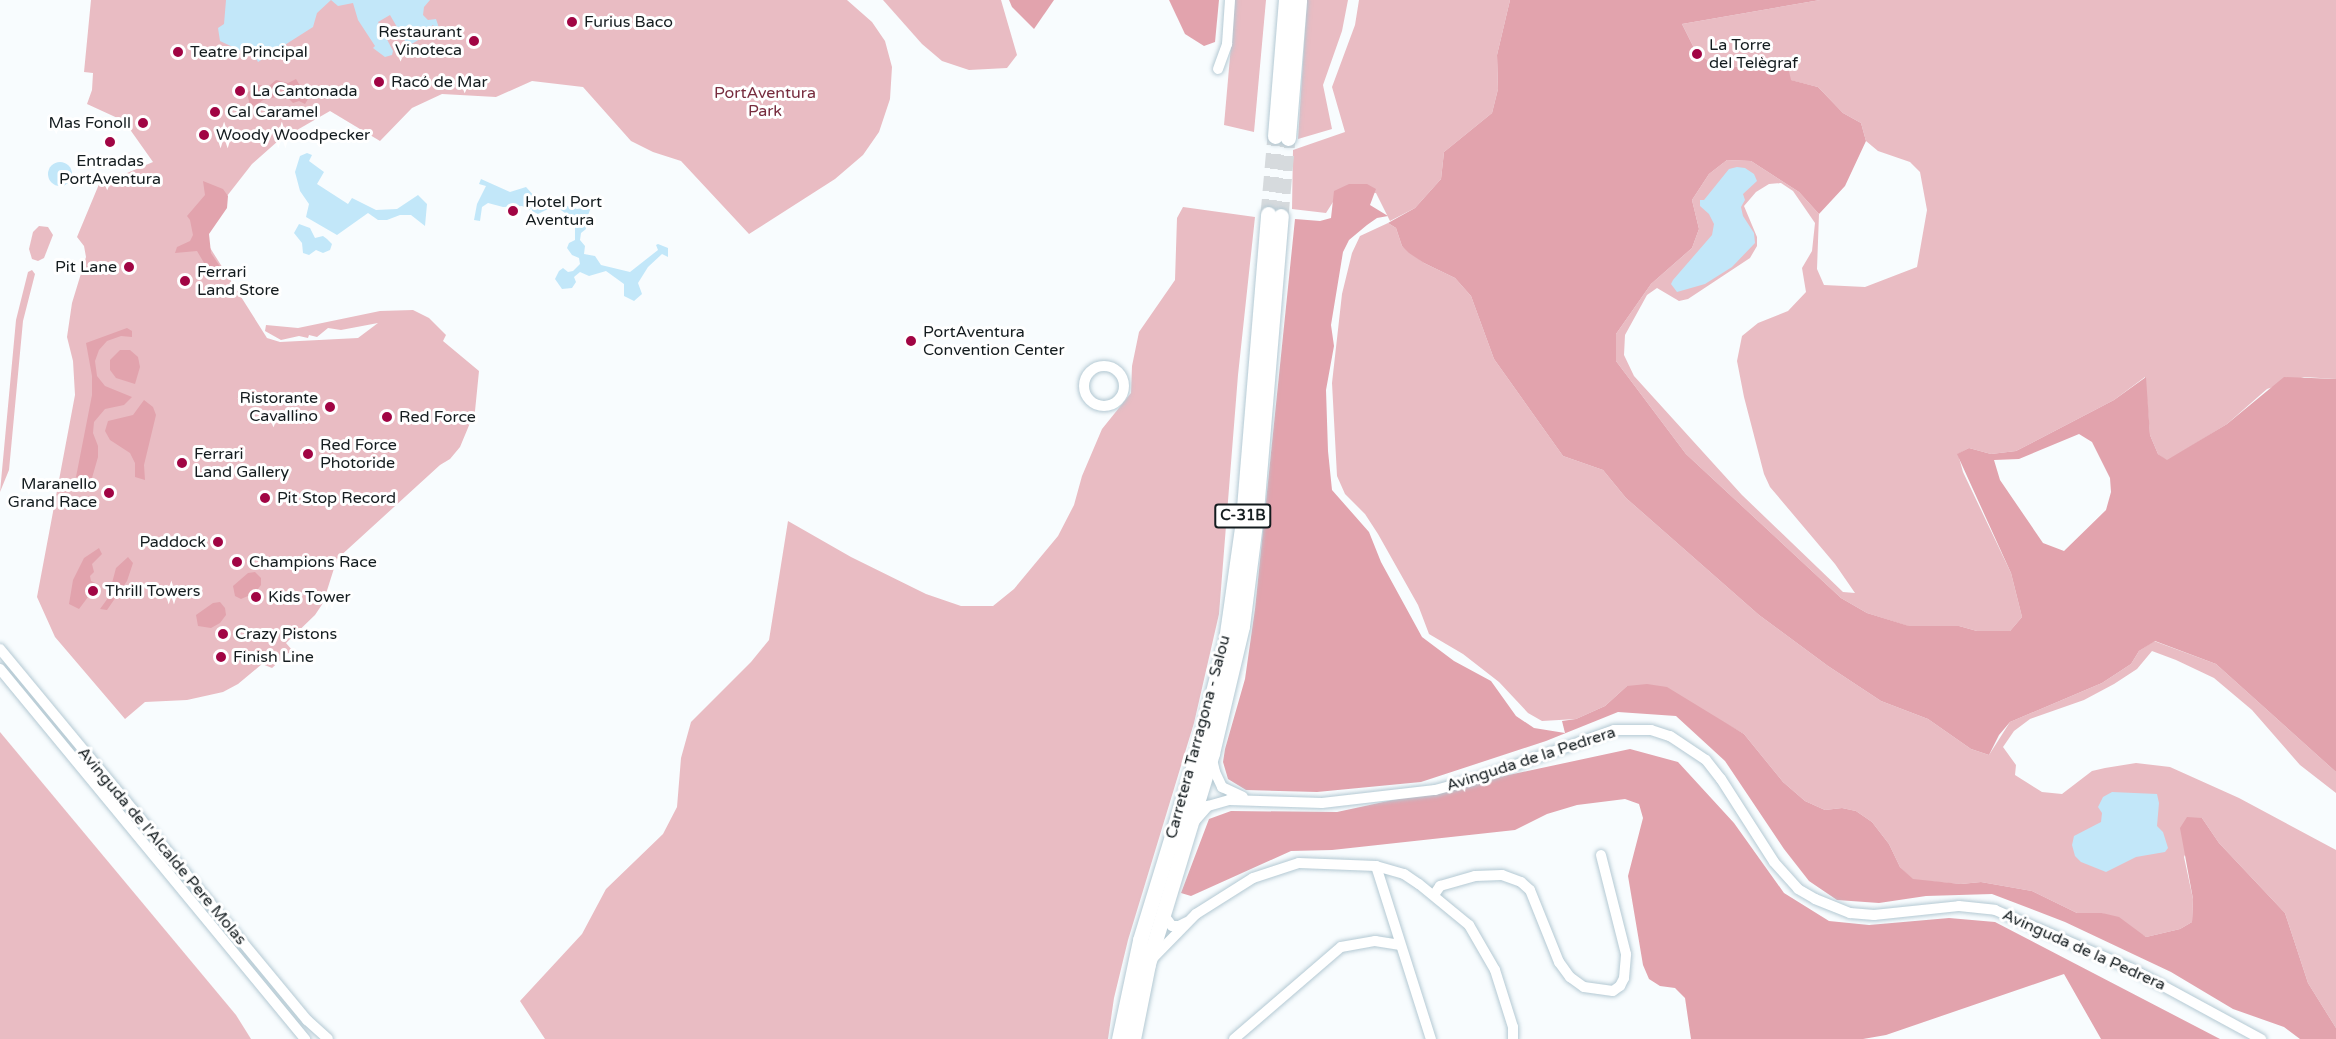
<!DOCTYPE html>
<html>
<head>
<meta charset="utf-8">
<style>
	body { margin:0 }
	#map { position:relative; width:2336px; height:1039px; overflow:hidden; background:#f8fcfe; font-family:"Varela Round",sans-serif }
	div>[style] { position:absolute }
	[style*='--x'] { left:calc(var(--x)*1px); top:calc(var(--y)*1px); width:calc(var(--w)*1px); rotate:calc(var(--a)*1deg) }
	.green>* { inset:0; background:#e9bcc3 }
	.forest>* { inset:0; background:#e2a3ad }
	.water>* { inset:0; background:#c2e7f9 }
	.round { border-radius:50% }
	.highway-tunnel>* { height:15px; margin-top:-7.5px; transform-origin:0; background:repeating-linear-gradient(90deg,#d6dadd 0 15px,transparent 0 23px) }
	.roads { filter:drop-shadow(0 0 2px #b4c9d3) drop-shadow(0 0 2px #b4c9d3) }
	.minor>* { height:10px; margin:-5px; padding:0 5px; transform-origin:5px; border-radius:5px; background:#fff }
	.minor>.ring { margin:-5px; padding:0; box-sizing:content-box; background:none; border:10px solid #fff; border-radius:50% }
	.highway>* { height:15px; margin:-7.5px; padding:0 7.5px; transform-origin:7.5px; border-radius:7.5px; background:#fff }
	.dots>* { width:16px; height:16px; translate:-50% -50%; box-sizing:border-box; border:3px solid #fff; border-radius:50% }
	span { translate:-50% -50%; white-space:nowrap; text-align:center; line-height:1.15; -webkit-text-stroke:6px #fff; paint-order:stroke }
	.shield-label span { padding:2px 4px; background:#fff; border:2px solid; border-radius:4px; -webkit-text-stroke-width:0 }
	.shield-label { font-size:15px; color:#141c1f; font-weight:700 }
	.poi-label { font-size:16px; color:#141c1f }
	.left { translate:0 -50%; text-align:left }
	.right { translate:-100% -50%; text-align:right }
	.park-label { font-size:16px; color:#772c3e }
	.street-label { font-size:16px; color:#141c1f }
</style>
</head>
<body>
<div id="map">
	<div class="green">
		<div style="clip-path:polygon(91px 0,847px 0,872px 22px,885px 41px,892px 67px,890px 99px,879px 132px,863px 155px,835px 179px,749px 234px,681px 161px,653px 152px,631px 141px,583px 87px,532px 81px,496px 97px,442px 94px,412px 108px,380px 141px,330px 111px,278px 141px,252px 164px,227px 196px,208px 233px,207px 243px,267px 338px,280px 342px,358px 338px,378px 323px,341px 330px,328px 328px,317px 337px,309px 335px,308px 338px,299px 336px,281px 340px,265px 331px,266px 325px,298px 328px,380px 311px,413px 310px,429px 318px,446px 335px,443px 341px,479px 371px,475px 411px,460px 447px,450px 459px,440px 465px,337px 559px,323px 603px,315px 615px,286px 643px,292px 650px,272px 668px,262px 664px,238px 684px,223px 692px,187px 700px,145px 702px,125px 719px,55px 637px,37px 597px,75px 395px,73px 361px,67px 337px,72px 303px,86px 257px,84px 246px,77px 237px,102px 177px,127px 173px,153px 162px,124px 121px,87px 104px,92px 90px,93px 73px,84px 72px)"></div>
		<div style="clip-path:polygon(883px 0,1001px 0,1017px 55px,1007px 68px,969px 70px,942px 61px,922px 44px)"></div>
		<div style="clip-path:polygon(1235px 0,1266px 0,1254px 132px,1224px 125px)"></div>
		<div style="clip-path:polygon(1307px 0,1348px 0,1342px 31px,1323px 85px,1332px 129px,1298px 139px)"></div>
		<div style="clip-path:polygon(1359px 0,1510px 0,1497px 55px,1498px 89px,1492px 113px,1444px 152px,1441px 179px,1415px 208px,1390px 221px,1376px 193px,1340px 191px,1326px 213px,1292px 209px,1293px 150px,1345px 132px,1332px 87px,1355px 25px)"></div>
		<div style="clip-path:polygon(evenodd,1820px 0,2336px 0,2336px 379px,2304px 377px,2267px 389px,2227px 424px,2167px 461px,2158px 454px,2150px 435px,2145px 377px,2114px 400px,2016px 451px,1991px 454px,1969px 448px,1958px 454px,1963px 472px,2011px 573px,2022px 617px,2010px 631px,1977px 631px,1959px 626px,1908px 626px,1867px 613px,1841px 598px,1686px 454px,1616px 361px,1616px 334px,1651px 284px,1692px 248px,1699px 229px,1692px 200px,1709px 174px,1727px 160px,1751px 161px,1799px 192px,1819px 214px,1817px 269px,1824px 285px,1865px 287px,1917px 267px,1927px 210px,1920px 172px,1910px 162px,1878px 151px,1866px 141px,1861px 123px,1843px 113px,1818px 87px,1790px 80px,1786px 58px,1724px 69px,1697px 54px,1682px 24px,1820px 0,1781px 183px,1793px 191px,1815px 223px,1812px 251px,1802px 268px,1806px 292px,1788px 311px,1758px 323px,1742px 336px,1737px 361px,1744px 397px,1764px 474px,1770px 487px,1835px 564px,1855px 593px,1843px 592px,1742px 495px,1634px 376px,1624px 355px,1625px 335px,1647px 295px,1657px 288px,1679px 301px,1688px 299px,1750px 258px,1757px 246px,1757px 237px,1744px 206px,1756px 192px,1769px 184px,1781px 183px)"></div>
		<div style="clip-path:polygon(1183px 207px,1255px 217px,1238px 375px,1219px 614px,1194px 723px,1128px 940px,1114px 998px,1108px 1039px,545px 1039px,520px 1001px,582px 934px,606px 889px,663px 834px,677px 807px,681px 758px,691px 722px,751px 662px,769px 640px,788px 521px,851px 557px,926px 594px,961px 606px,993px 606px,1014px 589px,1058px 536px,1074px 505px,1082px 476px,1102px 429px,1131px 393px,1132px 366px,1139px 332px,1175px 280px,1177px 218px)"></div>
		<div style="clip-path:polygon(1388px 223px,1396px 228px,1402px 246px,1424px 263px,1455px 278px,1471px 296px,1494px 359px,1563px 456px,1603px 470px,1626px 498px,1759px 615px,1828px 666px,1881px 701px,1928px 719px,1971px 749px,1989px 755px,2010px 722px,2102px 683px,2131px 664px,2139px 651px,2154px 641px,2216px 664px,2336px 772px,2336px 793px,2300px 765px,2252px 710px,2214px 678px,2176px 660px,2152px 651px,2137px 669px,2114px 684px,2084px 700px,2030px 719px,2014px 731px,2003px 747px,2016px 765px,2015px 775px,2042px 792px,2062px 794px,2092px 771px,2105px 768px,2136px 763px,2170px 767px,2239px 798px,2336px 850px,2336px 1028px,2308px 983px,2285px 913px,2219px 843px,2202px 818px,2184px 857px,2193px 899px,2192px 922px,2180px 929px,2146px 937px,2102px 913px,2077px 913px,2032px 891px,1981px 882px,1961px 884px,1913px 880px,1900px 867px,1889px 844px,1872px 822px,1856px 811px,1842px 808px,1825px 810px,1805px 801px,1783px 782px,1744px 734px,1700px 709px,1627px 686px,1605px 706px,1576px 719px,1542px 721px,1528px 713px,1499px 682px,1463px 654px,1429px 634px,1418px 605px,1378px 534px,1365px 514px,1345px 494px,1337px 476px,1332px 383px,1342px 294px,1352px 253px,1360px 236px)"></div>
		<div style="clip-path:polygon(39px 226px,48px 227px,53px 235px,44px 258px,38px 261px,32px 259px,29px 249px,33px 232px)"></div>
		<div style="clip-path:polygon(32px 270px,35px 274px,23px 321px,9px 470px,0 492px,16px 320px,28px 272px)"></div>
		<div style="clip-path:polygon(0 732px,236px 1015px,251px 1039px,0 1039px)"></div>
	</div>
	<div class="forest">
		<div style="clip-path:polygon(1009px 0,1054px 0,1034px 29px,1012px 7px)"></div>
		<div style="clip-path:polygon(1169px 0,1219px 0,1215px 42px,1204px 46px,1185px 34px)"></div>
		<div style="clip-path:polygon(evenodd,1510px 0,1820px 0,1682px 24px,1697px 54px,1724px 69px,1786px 58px,1791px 80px,1818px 87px,1843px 113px,1861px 123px,1866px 141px,1845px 186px,1819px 214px,1799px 192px,1751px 161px,1727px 160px,1709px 174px,1692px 200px,1699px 229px,1692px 248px,1651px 284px,1616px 334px,1616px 361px,1686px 454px,1841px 598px,1867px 613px,1909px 626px,1959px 626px,1977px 631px,2010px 631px,2022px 617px,2011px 573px,1957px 454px,1969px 448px,1991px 454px,2016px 451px,2114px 400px,2146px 377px,2150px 435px,2158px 454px,2167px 460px,2227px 424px,2284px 377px,2336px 379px,2336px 772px,2216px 664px,2155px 641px,2139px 651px,2131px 664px,2102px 683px,2010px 722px,1999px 735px,1989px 755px,1971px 749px,1928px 719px,1881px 701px,1828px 666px,1759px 615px,1626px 498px,1603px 470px,1563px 456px,1494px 359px,1471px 296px,1455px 278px,1424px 263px,1409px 253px,1402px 246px,1396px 228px,1388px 223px,1415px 208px,1441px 179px,1444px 152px,1492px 113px,1498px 89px,1497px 55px,1510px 0,2079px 434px,2092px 442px,2110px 478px,2111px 492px,2106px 510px,2064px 551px,2043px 543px,2000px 480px,1994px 460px,2019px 459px,2079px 434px)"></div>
		<div style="clip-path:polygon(296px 79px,308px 99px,305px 104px,299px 101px,293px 103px,285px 95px,263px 100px,255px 106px,250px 105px,247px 93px,258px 85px,269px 86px,276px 80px,288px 83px)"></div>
		<div style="clip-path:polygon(203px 181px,223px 189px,228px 196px,227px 208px,209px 234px,211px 253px,221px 268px,210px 273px,197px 251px,175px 253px,177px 247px,190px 241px,193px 235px,190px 220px,187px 216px,205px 195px)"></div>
		<div style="clip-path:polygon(1349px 184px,1367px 184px,1376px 189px,1370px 205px,1388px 216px,1377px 218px,1367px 225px,1349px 240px,1343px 252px,1331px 325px,1334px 346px,1326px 390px,1328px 451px,1332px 490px,1369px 532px,1381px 562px,1422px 637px,1454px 661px,1491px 681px,1516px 716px,1534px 728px,1565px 733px,1562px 721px,1576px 719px,1605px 706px,1627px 686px,1647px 684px,1667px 687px,1744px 734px,1783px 782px,1805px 801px,1825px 810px,1842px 808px,1856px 811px,1872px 822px,1889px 844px,1900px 867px,1913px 879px,1961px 884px,1981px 882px,2032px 891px,2077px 913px,2102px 913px,2119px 917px,2146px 937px,2180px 929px,2192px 922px,2193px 899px,2180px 828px,2187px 817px,2202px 818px,2219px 843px,2285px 913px,2308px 983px,2336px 1028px,2336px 1039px,2300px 1039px,2284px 1027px,2233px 1009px,2171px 972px,2065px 922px,1992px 894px,1926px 896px,1879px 903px,1837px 900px,1809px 881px,1784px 849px,1725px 761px,1676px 716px,1618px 712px,1546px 741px,1421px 782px,1317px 792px,1246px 790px,1228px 779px,1223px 762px,1225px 749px,1245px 679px,1255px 609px,1295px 219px,1320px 221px,1331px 218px,1334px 191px)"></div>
		<div style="clip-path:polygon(127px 328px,132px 331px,132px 337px,121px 336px,107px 341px,99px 350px,95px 361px,97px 376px,105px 386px,132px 397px,124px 405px,105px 409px,94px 422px,93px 433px,98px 446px,98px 457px,90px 485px,76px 477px,92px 395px,92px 376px,86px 343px)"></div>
		<div style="clip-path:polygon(120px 350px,130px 350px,138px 357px,140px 367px,135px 384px,116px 378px,110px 370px,110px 360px)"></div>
		<div style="clip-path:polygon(144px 400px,153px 407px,156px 415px,144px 465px,145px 480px,135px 477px,135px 463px,130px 453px,110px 440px,105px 431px,108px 421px,133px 415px)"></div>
		<div style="clip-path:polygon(99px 548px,102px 554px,92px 564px,94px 572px,90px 576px,91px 581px,98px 584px,89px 586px,86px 593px,88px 597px,79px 609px,69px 604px,73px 580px,84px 558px)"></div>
		<div style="clip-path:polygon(128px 557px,133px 563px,127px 581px,107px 610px,100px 609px,108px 598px,116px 568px)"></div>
		<div style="clip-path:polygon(255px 572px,261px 578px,261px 585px,255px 593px,241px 599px,235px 596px,233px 586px,248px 573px)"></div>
		<div style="clip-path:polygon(220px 602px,225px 608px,226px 615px,220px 623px,211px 628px,198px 626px,196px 615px,213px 603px)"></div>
		<div style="clip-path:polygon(1630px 749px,1678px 762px,1734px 823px,1784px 893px,1829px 921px,1869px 925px,1949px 918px,1995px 922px,2220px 1039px,2101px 1039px,2064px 974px,1886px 1035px,1863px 1039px,1691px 1039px,1685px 998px,1675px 988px,1660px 986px,1649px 979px,1643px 965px,1628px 876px,1643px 818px,1639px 804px,1625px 799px,1577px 805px,1547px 814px,1515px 830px,1332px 850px,1291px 851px,1191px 896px,1181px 893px,1209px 819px,1231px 811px,1337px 812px)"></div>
	</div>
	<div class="water">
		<div style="clip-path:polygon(226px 0,430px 0,424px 7px,423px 15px,428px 20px,436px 19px,440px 31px,438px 33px,433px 25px,420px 35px,422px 38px,408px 46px,390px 15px,378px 22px,393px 51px,392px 55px,385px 57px,373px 48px,375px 46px,358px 20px,353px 3px,338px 6px,331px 0,317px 13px,313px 27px,258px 62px,256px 58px,220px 41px,218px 28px,224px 24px)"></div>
		<div style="clip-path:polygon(307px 153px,312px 155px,309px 161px,324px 172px,317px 184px,348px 204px,352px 198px,376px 210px,397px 209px,418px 195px,427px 204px,425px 226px,411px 215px,400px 215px,387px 220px,378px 220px,368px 213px,337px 235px,306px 217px,309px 204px,300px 191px,295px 172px,300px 156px)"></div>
		<div class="round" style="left:48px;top:162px;width:24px;height:24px"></div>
		<div style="clip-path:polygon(1737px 167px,1745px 168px,1754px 174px,1757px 181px,1743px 194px,1745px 200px,1741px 207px,1743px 216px,1754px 233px,1755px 243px,1732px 267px,1705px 284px,1677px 292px,1671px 284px,1673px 280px,1712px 235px,1714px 224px,1709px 214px,1700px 206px,1700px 200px,1704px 200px,1729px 169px)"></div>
		<div style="clip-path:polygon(481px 179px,510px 192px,526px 187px,536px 198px,551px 197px,558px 203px,577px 209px,583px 208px,588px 201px,591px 203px,596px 207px,590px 210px,585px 223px,586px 229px,581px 233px,580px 240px,585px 246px,584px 254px,595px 256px,601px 265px,630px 272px,658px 250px,656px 245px,658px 244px,668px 248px,668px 257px,662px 254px,648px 267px,638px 283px,642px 294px,634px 301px,624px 296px,624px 284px,606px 271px,589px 276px,580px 272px,574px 277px,576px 282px,572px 288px,562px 289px,555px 279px,559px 271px,563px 268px,568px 272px,573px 271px,580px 264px,579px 258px,572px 255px,567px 248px,569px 243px,575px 240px,575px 220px,558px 208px,550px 208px,538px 214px,522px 206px,503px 207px,488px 203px,482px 207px,480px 221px,474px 220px,477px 204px,486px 186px,479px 184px)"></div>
		<div style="clip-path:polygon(299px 224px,310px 228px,315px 238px,323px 236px,327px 239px,332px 244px,330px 250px,323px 253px,316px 250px,309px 255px,303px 253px,302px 243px,294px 233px)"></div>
		<div style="clip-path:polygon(2112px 792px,2157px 794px,2159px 803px,2157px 826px,2163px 832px,2168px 848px,2165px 852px,2136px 857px,2106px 872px,2081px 862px,2075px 856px,2072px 845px,2074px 836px,2101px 822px,2102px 813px,2098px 807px,2103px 797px)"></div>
	</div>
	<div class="highway-tunnel">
		<div style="--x:1268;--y:214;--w:78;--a:-84.9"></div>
		<div style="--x:1281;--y:216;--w:78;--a:-84.9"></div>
	</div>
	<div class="roads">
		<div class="minor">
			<div style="--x:1218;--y:69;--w:27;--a:-70"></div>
			<div style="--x:1227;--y:44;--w:44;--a:-86.1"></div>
			<div class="ring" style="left:1084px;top:366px;width:30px;height:30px"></div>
			<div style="--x:0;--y:649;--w:482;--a:50.4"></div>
			<div style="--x:307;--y:1020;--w:28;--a:42"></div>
			<div style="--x:0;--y:669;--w:480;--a:50.5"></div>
			<div style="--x:1212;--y:759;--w:13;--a:77"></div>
			<div style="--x:1215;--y:772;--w:17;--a:65"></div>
			<div style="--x:1222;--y:787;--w:23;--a:25"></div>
			<div style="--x:1193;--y:823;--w:23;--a:-49"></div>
			<div style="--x:1208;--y:806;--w:22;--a:-16"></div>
			<div style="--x:1229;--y:800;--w:93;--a:1.8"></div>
			<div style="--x:1322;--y:803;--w:114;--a:-6.6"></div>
			<div style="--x:1435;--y:790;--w:42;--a:-15"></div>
			<div style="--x:1476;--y:779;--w:146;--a:-19.5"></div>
			<div style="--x:1614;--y:730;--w:37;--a:0"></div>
			<div style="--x:1651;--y:730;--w:20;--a:18"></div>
			<div style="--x:1670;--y:736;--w:43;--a:33.7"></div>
			<div style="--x:1706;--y:760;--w:24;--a:52"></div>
			<div style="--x:1721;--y:779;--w:98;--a:57.4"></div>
			<div style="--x:1774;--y:862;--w:36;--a:48"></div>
			<div style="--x:1798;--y:889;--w:20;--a:30"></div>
			<div style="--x:1815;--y:899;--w:38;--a:22"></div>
			<div style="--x:1850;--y:913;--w:24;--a:5"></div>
			<div style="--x:1874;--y:915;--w:85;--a:-6"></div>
			<div style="--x:1959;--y:906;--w:36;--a:6"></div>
			<div style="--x:1995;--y:910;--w:149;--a:23.3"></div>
			<div style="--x:2132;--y:969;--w:147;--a:28.5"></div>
			<div style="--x:1376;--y:866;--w:182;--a:72.4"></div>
			<div style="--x:1434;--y:895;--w:11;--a:-56"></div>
			<div style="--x:1440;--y:886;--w:36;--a:-16"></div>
			<div style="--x:1475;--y:876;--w:27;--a:-2"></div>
			<div style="--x:1502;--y:875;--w:20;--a:20"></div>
			<div style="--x:1521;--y:882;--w:12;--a:42"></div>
			<div style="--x:1530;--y:890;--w:78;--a:68.1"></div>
			<div style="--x:1559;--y:962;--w:19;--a:54"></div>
			<div style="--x:1570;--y:977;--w:17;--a:36"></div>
			<div style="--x:1584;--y:987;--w:29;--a:8"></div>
			<div style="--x:1613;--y:991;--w:9;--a:-36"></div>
			<div style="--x:1620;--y:986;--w:9;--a:-63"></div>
			<div style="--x:1624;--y:978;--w:24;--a:-85"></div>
			<div style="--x:1626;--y:954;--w:102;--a:-104.2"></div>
			<div style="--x:1163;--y:914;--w:15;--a:53"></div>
			<div style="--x:1172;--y:926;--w:7;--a:0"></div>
			<div style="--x:1179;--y:926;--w:9;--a:-27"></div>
			<div style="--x:1150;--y:961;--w:66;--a:-45.6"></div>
			<div style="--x:1196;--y:914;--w:67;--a:-32.3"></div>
			<div style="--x:1253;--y:878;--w:48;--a:-18.1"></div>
			<div style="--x:1299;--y:863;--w:77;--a:2.2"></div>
			<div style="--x:1376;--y:866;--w:29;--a:16"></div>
			<div style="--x:1404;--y:874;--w:18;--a:34"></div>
			<div style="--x:1419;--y:884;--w:65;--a:39.4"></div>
			<div style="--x:1469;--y:925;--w:52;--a:60"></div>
			<div style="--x:1495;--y:970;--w:60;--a:72.5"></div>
			<div style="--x:1513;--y:1027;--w:12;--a:90"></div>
			<div style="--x:1234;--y:1039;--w:141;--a:-40.7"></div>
			<div style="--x:1341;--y:947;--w:35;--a:-10"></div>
			<div style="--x:1375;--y:941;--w:24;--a:9"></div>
		</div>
		<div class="highway">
			<div style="--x:1275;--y:136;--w:136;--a:-85.4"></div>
			<div style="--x:1288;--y:138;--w:138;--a:-85.4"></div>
			<div style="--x:1119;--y:1039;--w:101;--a:-78"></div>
			<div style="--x:1140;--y:940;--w:198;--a:-72.9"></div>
			<div style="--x:1198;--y:751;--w:114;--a:-75.8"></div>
			<div style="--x:1226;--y:640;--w:121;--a:-81.9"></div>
			<div style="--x:1243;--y:520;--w:307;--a:-85.3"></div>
			<div style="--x:1133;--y:1039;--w:76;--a:-78.7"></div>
			<div style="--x:1148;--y:964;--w:220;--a:-73.1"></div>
			<div style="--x:1212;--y:753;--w:130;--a:-76.7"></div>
			<div style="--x:1242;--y:626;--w:104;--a:-82.8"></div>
			<div style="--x:1255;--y:523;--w:308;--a:-85.2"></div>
		</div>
	</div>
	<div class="dots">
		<div style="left:572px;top:22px;background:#a10544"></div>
		<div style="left:474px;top:41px;background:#a10544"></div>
		<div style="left:178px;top:52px;background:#a10544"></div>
		<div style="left:1697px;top:54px;background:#a10544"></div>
		<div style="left:379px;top:82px;background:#a10544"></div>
		<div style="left:240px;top:91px;background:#a10544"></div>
		<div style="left:215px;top:112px;background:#a10544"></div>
		<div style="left:143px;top:123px;background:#a10544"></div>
		<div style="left:204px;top:135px;background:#a10544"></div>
		<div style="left:110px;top:142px;background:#a10544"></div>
		<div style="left:513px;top:211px;background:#a10544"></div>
		<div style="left:129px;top:267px;background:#a10544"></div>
		<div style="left:185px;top:281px;background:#a10544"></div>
		<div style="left:911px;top:341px;background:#a10544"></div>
		<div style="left:330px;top:407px;background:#a10544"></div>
		<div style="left:387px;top:417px;background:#a10544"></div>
		<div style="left:308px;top:454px;background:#a10544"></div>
		<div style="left:182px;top:463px;background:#a10544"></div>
		<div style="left:109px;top:493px;background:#a10544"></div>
		<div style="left:265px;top:498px;background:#a10544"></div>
		<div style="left:218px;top:542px;background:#a10544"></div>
		<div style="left:237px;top:562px;background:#a10544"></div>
		<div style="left:93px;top:591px;background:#a10544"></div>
		<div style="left:256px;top:597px;background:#a10544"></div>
		<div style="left:223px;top:634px;background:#a10544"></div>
		<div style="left:221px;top:657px;background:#a10544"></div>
	</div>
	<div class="shield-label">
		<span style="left:1243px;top:516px">C-31B</span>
	</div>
	<div class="poi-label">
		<span class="left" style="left:584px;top:22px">Furius Baco</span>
		<span class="right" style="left:462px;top:41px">Restaurant<br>Vinoteca</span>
		<span class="left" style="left:1709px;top:54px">La Torre<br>del Telègraf</span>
		<span class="left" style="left:190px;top:52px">Teatre Principal</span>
		<span class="left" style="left:391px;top:82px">Racó de Mar</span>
		<span class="left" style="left:252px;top:91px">La Cantonada</span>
		<span class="left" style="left:227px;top:112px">Cal Caramel</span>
		<span class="right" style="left:131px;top:123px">Mas Fonoll</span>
		<span class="left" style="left:216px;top:135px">Woody Woodpecker</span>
		<span style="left:110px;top:170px">Entradas<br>PortAventura</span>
		<span class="left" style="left:525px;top:211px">Hotel Port<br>Aventura</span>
		<span class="right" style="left:117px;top:267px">Pit Lane</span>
		<span class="left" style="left:197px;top:281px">Ferrari<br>Land Store</span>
		<span class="left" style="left:923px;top:341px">PortAventura<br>Convention Center</span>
		<span class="right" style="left:318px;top:407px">Ristorante<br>Cavallino</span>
		<span class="left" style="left:399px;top:417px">Red Force</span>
		<span class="left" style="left:320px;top:454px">Red Force<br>Photoride</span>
		<span class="left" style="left:194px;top:463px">Ferrari<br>Land Gallery</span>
		<span class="right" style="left:97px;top:493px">Maranello<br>Grand Race</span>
		<span class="left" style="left:277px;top:498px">Pit Stop Record</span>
		<span class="right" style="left:206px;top:542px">Paddock</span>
		<span class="left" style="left:249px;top:562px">Champions Race</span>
		<span class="left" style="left:105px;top:591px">Thrill Towers</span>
		<span class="left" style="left:268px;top:597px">Kids Tower</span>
		<span class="left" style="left:235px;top:634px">Crazy Pistons</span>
		<span class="left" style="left:233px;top:657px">Finish Line</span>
	</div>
	<div class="park-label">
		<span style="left:765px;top:102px">PortAventura<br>Park</span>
	</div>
	<div class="street-label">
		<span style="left:1198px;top:737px;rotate:-75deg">Carretera Tarragona - Salou</span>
		<span style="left:1531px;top:759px;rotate:-18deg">Avinguda de la Pedrera</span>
		<span style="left:162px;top:846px;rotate:50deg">Avinguda de l'Alcalde Pere Molas</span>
		<span style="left:2084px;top:950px;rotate:24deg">Avinguda de la Pedrera</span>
	</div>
</div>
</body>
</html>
